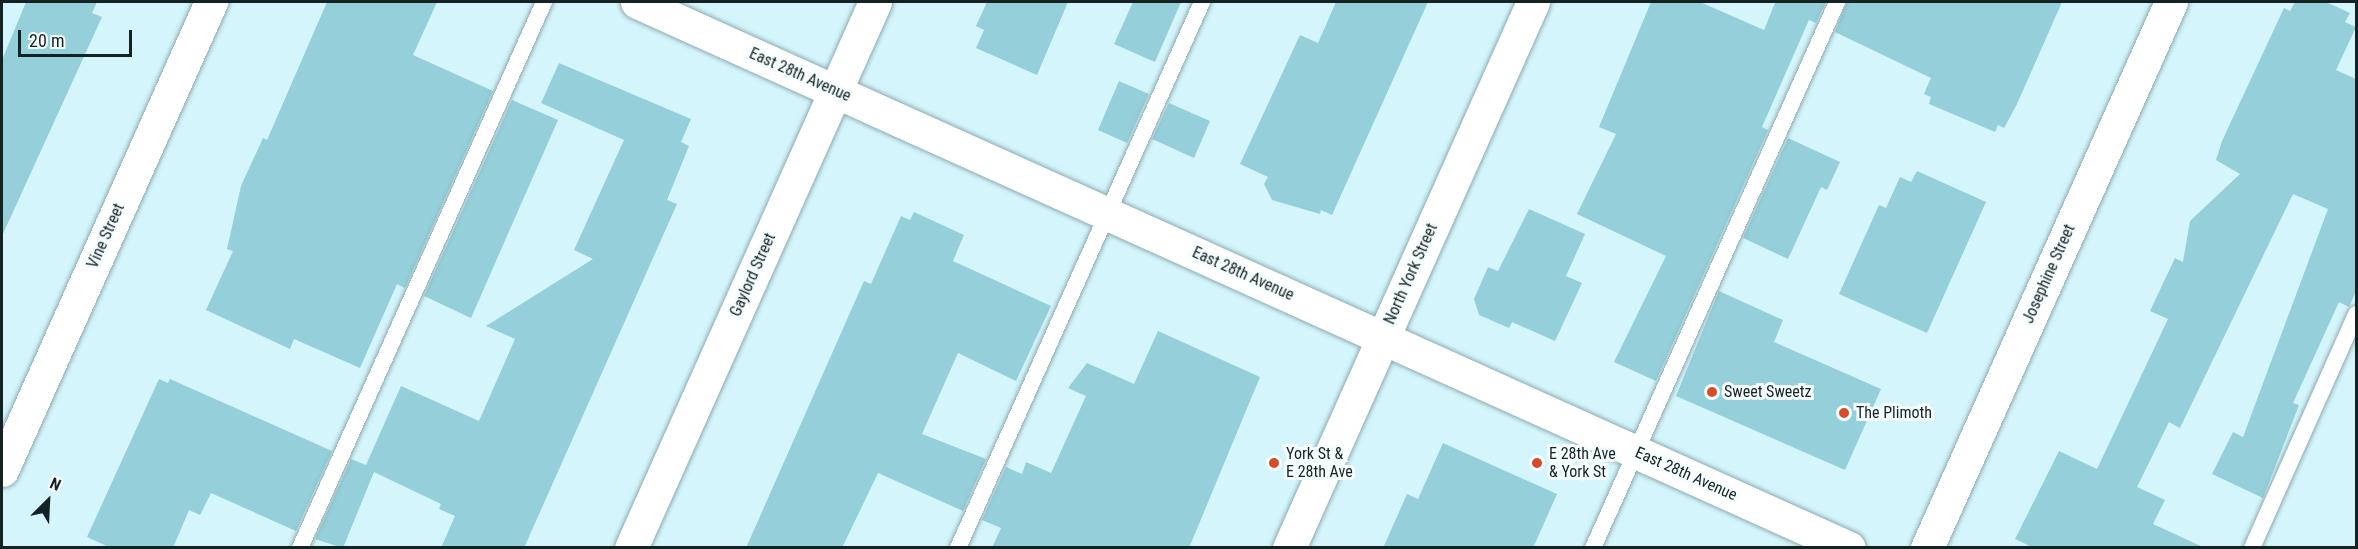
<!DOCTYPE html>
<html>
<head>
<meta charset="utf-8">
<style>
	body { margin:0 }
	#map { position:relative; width:2358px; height:549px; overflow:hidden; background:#d4f5fb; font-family:"Roboto Condensed",sans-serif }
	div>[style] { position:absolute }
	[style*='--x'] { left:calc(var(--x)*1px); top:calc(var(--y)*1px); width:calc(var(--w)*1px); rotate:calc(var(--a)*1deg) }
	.building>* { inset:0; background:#94cfda }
	.roads { filter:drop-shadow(0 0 2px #8baab0) drop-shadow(0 0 2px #8baab0) }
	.lane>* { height:16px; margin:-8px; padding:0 8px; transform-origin:8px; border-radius:8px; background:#fff }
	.street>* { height:33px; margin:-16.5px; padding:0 16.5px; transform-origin:16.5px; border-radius:16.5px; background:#fff }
	.secondary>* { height:33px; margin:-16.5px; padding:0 16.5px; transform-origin:16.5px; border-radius:16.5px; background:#fff }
	.dots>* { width:16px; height:16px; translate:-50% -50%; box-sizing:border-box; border:3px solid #f6fdfe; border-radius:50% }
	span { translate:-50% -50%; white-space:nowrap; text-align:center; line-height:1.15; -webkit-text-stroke:6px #f6fdfe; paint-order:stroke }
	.street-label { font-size:16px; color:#152224 }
	.poi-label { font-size:16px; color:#152224 }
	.left { translate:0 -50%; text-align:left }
	.frame { position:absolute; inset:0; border:3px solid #152224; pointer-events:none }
	.north { position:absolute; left:18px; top:471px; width:60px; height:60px; -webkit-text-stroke:4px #f6fdfe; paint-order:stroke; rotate:24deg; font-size:16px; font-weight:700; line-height:24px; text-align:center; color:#152224 }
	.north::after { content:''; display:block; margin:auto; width:21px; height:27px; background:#152224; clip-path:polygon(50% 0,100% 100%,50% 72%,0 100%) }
	.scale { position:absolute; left:18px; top:30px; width:114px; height:27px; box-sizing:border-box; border:3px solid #152224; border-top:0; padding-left:8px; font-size:18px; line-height:21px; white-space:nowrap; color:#152224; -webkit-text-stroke:4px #f6fdfe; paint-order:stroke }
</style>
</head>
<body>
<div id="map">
	<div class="building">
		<div style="clip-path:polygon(26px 2px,97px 2px,92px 13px,102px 17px,2px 236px,2px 60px)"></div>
		<div style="clip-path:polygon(327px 2px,437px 2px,413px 55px,493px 91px,405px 288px,397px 284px,360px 368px,294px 339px,290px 349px,206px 310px,233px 251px,227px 249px,241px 186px,263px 138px,267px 140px)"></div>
		<div style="clip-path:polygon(987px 2px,1068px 2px,1037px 75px,976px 48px,984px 30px,976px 26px)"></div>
		<div style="clip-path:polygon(1133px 2px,1181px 2px,1155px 62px,1114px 44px)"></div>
		<div style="clip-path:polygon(1336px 2px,1428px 2px,1332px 215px,1321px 210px,1320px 214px,1272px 200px,1264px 184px,1268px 177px,1240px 164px,1300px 35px,1318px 43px)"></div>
		<div style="clip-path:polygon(1651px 2px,1700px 2px,1764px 30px,1775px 3px,1772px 2px,1826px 2px,1816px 23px,1809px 20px,1762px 127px,1768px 130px,1656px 381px,1614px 362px,1666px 256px,1577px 214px,1616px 134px,1599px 127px)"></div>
		<div style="clip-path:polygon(1847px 2px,2062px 2px,2017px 104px,2004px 128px,1998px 125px,1995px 132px,1929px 104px,1931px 97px,1924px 94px,1931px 78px,1835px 32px)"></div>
		<div style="clip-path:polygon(2295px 2px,2326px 2px,2350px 13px,2345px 22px,2356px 27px,2336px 70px,2356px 79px,2356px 291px,2349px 307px,2339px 302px,2293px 403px,2299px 405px,2263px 498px,2212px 474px,2233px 432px,2243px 437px,2328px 209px,2293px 194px,2180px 428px,2169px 422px,2137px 487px,2165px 500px,2153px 524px,2205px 548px,2034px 548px,2015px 539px,2059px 451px,2097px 469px,2168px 319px,2150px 311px,2175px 258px,2183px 262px,2190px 221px,2240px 174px,2216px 160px,2222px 141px,2284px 8px,2290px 11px)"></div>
		<div style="clip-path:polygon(559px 63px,691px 119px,681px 142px,689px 146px,667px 200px,677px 204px,524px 548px,441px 548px,455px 516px,439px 509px,441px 504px,374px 472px,343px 548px,315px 539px,351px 459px,366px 465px,401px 386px,479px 421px,515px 339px,486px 326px,593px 259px,574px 250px,624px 140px,541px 103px)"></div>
		<div style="clip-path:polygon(1119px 81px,1149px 94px,1127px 143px,1098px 130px)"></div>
		<div style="clip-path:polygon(512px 100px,558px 120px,471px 318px,424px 296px)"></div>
		<div style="clip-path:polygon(1169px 103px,1210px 121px,1194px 158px,1152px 139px)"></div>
		<div style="clip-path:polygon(1788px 138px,1840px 162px,1827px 190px,1821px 187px,1788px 259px,1743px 238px)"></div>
		<div style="clip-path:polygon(1917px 171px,1986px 202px,1927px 333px,1839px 294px,1879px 205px,1886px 208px,1900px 177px,1911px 182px)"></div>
		<div style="clip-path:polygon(1529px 209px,1585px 234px,1566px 276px,1582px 283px,1555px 341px,1512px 322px,1509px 328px,1479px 315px,1474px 299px,1488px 267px,1498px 271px)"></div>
		<div style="clip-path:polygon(914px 212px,964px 235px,953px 261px,1051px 306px,1016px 381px,958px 353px,922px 434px,986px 459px,963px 511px,878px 473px,842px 548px,746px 548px,864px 281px,871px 284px,901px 216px,910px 220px)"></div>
		<div style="clip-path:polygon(1719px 291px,1783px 320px,1774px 342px,1881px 389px,1845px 470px,1676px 396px)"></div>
		<div style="clip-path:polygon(1158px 331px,1260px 377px,1189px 548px,992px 548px,1001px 528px,982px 520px,1006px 467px,1022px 474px,1026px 462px,1051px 473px,1086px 396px,1068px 388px,1087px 363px,1134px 384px)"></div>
		<div style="clip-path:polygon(159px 379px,168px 383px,170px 379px,332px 451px,296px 531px,211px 493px,200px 515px,189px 510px,173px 548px,111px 548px,87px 537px)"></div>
		<div style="clip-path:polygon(1443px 443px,1557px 494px,1533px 548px,1383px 548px,1407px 494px,1418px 499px)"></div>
	</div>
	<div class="roads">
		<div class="lane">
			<div style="--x:300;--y:548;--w:598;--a:-65.92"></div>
			<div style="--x:958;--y:548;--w:598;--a:-65.92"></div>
			<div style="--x:1593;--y:548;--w:598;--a:-65.92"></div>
			<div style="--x:2252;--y:548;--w:256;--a:-66"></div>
		</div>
		<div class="street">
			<div style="--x:2;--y:470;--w:513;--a:-65.94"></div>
			<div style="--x:631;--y:548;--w:598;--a:-65.92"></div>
			<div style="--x:1927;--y:548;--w:598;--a:-65.92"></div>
		</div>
		<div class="secondary">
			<div style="--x:637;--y:2;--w:1329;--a:24.25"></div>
			<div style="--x:1289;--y:548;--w:598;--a:-65.92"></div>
		</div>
	</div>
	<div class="dots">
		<div style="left:1712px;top:392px;background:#d54c28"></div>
		<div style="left:1844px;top:413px;background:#d54c28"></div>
		<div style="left:1274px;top:463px;background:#d54c28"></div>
		<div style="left:1537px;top:463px;background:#d54c28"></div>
	</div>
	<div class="street-label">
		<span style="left:800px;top:75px;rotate:24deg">East 28th Avenue</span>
		<span style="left:106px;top:236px;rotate:-66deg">Vine Street</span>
		<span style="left:1243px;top:274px;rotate:24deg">East 28th Avenue</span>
		<span style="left:1411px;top:274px;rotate:-66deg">North York Street</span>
		<span style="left:2049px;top:274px;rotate:-66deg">Josephine Street</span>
		<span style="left:753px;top:275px;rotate:-66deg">Gaylord Street</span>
		<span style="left:1686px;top:474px;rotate:24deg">East 28th Avenue</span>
	</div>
	<div class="poi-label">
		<span class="left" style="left:1724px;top:392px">Sweet Sweetz</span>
		<span class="left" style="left:1856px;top:413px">The Plimoth</span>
		<span class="left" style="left:1286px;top:463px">York St &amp;<br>E 28th Ave</span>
		<span class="left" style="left:1549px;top:463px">E 28th Ave<br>&amp; York St</span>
	</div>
	<div class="frame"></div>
	<div class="north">N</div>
	<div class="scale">20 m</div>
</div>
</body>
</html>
